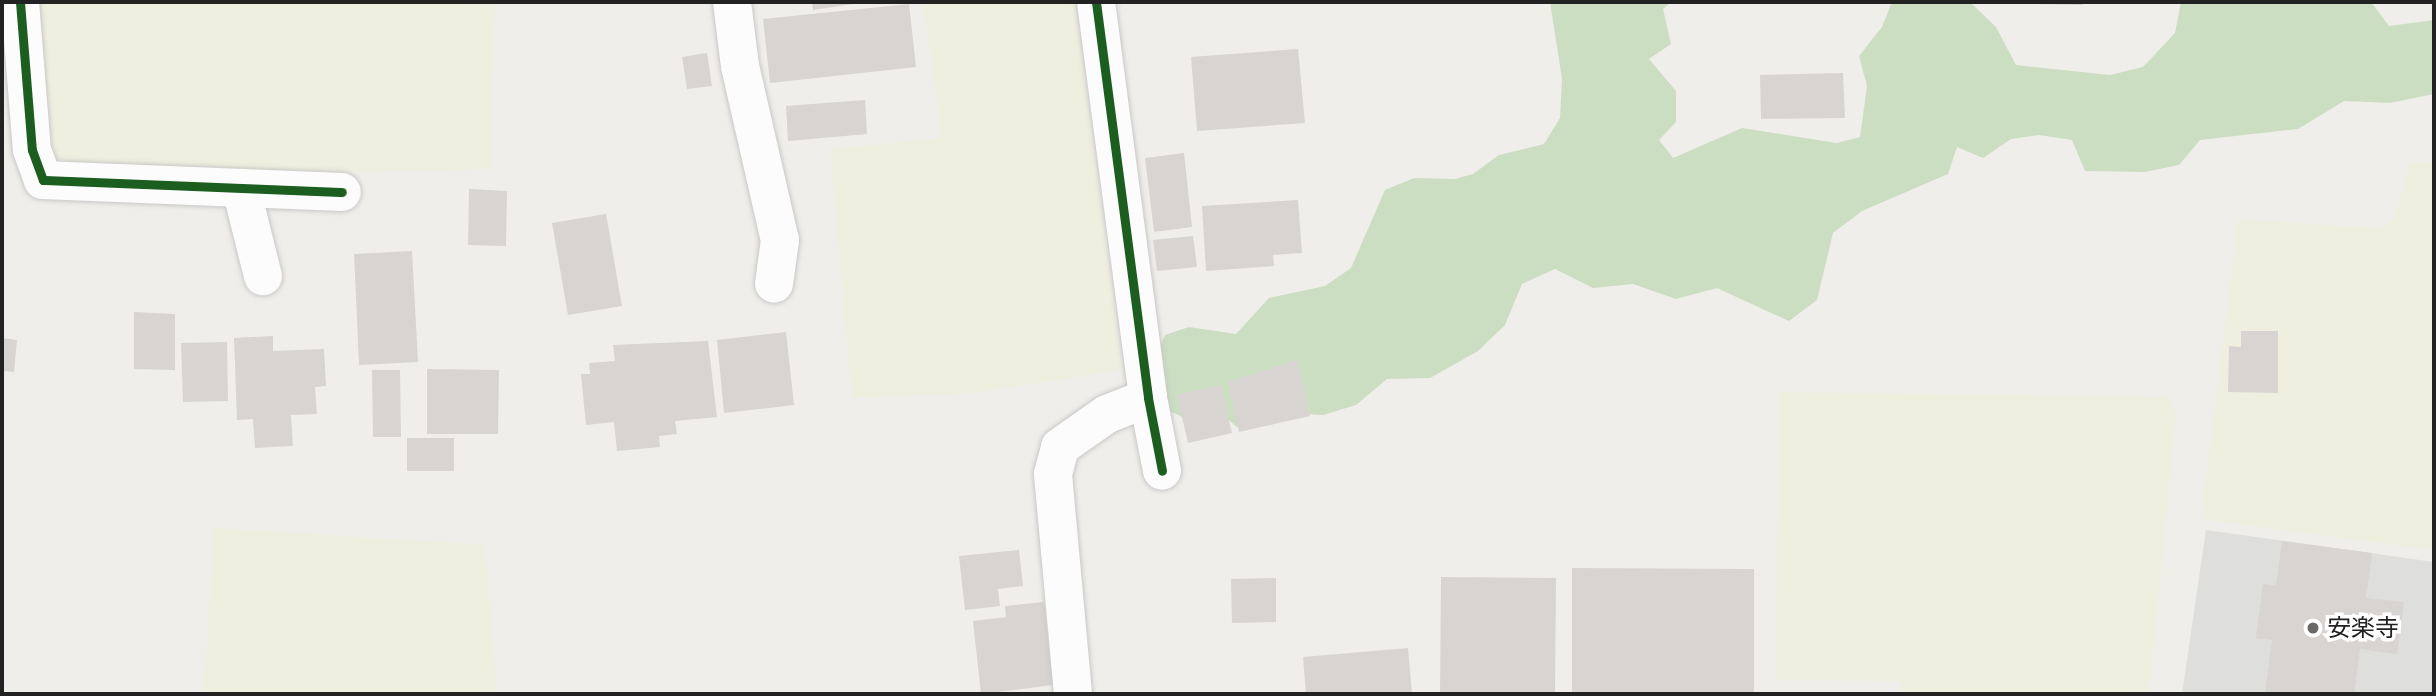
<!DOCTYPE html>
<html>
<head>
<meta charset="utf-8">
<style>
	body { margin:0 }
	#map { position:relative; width:2436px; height:696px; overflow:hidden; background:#f0eeeb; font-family:Raleway,"Noto Sans JP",sans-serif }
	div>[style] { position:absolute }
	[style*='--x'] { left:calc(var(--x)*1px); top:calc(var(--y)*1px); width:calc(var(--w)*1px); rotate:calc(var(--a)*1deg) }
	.religious>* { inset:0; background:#dededc }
	.farmland>* { inset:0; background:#efefdf }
	.forest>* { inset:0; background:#cbdec1 }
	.building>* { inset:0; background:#d7d4d2 }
	.roads { filter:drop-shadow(0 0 2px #c9c8c7) drop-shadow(0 0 2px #c9c8c7) }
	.minor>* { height:38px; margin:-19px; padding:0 19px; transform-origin:19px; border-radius:19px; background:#fdfcfc }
	.cycleway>* { height:9px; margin:-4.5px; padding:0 4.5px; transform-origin:4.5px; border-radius:4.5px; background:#1b5e20 }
	.dots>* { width:19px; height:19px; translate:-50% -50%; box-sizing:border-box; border:4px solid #fff; border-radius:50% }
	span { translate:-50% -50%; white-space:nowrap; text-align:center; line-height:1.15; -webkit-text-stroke:7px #fff; paint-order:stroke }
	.poi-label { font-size:24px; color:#222 }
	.left { translate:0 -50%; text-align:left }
	.frame { position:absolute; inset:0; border:4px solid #222; pointer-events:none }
</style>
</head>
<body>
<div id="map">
	<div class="religious">
		<div style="clip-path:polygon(2206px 530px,2434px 562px,2434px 694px,2182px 694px)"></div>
	</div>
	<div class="farmland">
		<div style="clip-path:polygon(39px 2px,495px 2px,490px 169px,249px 174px,61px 163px,46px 144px)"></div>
		<div style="clip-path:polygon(923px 2px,1075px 2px,1122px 370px,973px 393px,852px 398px,830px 149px,942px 138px)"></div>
		<div style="clip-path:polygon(2410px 162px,2434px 163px,2434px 550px,2201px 519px,2238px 220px,2381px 228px,2395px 218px)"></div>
		<div style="clip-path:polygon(1779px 392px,2167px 397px,2176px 413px,2149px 694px,1901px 694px,1900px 681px,1776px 680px)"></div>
		<div style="clip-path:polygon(214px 528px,485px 545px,497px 694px,204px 694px)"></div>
	</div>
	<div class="forest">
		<div style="clip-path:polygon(1550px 2px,1671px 2px,1663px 9px,1671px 44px,1649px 59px,1676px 91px,1676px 122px,1659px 140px,1673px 158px,1742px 128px,1837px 143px,1860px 137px,1867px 86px,1859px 56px,1882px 27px,1892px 2px,1970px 2px,1996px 27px,2016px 65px,2110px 75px,2143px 67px,2175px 33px,2181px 2px,2371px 2px,2389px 26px,2434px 20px,2434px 94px,2390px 103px,2344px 101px,2298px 129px,2200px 140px,2179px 165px,2145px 172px,2085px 171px,2072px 140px,2039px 135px,2011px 139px,1983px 158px,1957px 147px,1948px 174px,1862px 211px,1833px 233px,1817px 300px,1789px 321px,1717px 288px,1676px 299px,1633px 284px,1593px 288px,1555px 269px,1522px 284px,1505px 325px,1478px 351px,1430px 378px,1387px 379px,1356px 405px,1323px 415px,1284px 413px,1237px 427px,1218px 411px,1188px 420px,1170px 411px,1155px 358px,1165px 335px,1189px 327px,1236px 334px,1269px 298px,1325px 286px,1351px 268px,1385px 190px,1414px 178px,1455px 179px,1473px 174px,1499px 155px,1544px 144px,1560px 118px,1562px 79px)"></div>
	</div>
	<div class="building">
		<div style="clip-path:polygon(812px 2px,860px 2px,860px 3px,813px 10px)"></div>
		<div style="clip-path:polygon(2034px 2px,2083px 2px,2083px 5px,2034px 4px)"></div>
		<div style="clip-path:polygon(909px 4px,916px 67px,770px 83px,763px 19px)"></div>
		<div style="clip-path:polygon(1298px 49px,1305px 123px,1197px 131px,1191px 57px)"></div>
		<div style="clip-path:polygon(707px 53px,712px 86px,687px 89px,682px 57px)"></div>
		<div style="clip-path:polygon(1843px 73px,1845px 118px,1761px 119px,1760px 75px)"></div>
		<div style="clip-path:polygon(865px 100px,867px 134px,788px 141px,786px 106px)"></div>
		<div style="clip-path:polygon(1184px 153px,1192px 227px,1154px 232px,1145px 158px)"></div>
		<div style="clip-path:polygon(469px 189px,507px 191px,506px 246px,468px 245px)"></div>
		<div style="clip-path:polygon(1298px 200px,1302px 253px,1273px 255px,1274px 266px,1206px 271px,1202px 206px)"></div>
		<div style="clip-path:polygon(606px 214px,622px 306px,568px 315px,552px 223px)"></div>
		<div style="clip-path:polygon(1193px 236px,1197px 267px,1157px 271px,1153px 240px)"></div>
		<div style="clip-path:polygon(412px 251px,418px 362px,359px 365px,354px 254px)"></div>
		<div style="clip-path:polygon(134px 312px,175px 314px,175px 370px,134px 369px)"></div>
		<div style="clip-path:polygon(2241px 331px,2278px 331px,2278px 393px,2228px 392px,2229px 346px,2241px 347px)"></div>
		<div style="clip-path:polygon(786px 332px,794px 405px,724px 413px,717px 340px)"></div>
		<div style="clip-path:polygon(273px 336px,273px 351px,324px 349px,326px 386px,315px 387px,317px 414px,291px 415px,293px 446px,255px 448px,253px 419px,237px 420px,234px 338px)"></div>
		<div style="clip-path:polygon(2px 338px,17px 340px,14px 372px,2px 371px)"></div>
		<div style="clip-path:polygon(708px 341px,717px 417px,675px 421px,677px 434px,659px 436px,660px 447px,617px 451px,614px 422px,586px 425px,581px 374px,590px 374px,589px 363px,615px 361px,613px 345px)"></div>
		<div style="clip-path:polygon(227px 342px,228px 401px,183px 402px,181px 343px)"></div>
		<div style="clip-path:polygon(1297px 360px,1310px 416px,1239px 432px,1228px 382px)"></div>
		<div style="clip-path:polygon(427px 369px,499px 370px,498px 434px,427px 434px)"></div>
		<div style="clip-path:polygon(372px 370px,400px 370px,401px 437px,373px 437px)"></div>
		<div style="clip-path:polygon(1221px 385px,1232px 433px,1188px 443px,1177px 395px)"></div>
		<div style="clip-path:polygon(407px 438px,454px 438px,454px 471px,407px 471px)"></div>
		<div style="clip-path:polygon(2282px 541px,2372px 553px,2366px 598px,2404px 602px,2397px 654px,2360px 649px,2354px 694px,2265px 694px,2272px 640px,2256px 638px,2263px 584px,2276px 586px)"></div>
		<div style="clip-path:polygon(1019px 550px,1023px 586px,998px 589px,1000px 606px,965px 610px,959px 556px)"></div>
		<div style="clip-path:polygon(1572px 568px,1754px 569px,1754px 694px,1572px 694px)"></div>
		<div style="clip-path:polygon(1441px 577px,1556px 578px,1555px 694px,1440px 694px)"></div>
		<div style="clip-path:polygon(1276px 578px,1276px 622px,1232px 623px,1231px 579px)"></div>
		<div style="clip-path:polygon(1044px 602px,1053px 685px,981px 694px,973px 621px,1006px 617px,1005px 606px)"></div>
		<div style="clip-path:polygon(1408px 648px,1412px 694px,1306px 694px,1303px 657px)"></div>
	</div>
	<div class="roads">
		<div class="minor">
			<div style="--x:20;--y:2;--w:148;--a:85.4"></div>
			<div style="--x:32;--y:150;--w:32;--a:70"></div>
			<div style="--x:43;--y:180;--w:299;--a:2.3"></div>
			<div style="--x:732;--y:2;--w:64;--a:82.9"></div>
			<div style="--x:740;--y:66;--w:179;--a:77.1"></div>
			<div style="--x:780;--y:240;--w:44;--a:97.8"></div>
			<div style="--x:1096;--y:2;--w:399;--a:82.5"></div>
			<div style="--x:1148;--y:398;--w:74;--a:79.1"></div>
			<div style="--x:241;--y:188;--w:91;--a:76"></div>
			<div style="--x:1073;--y:694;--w:221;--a:-95.2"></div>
			<div style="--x:1053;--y:474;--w:28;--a:-75"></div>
			<div style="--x:1060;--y:447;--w:57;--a:-35.1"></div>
			<div style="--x:1107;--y:414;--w:44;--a:-21.3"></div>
		</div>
	</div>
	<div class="cycleway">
		<div style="--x:20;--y:2;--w:148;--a:85.4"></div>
		<div style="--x:32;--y:150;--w:32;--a:70"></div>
		<div style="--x:43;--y:180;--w:299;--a:2.3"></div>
		<div style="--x:1096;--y:2;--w:399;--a:82.5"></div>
		<div style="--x:1148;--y:398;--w:74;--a:79.1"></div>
	</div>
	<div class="dots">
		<div style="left:2313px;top:628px;background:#6a6968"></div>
	</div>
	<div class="poi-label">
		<span class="left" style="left:2327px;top:628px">安楽寺</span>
	</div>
	<div class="frame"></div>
</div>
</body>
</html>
